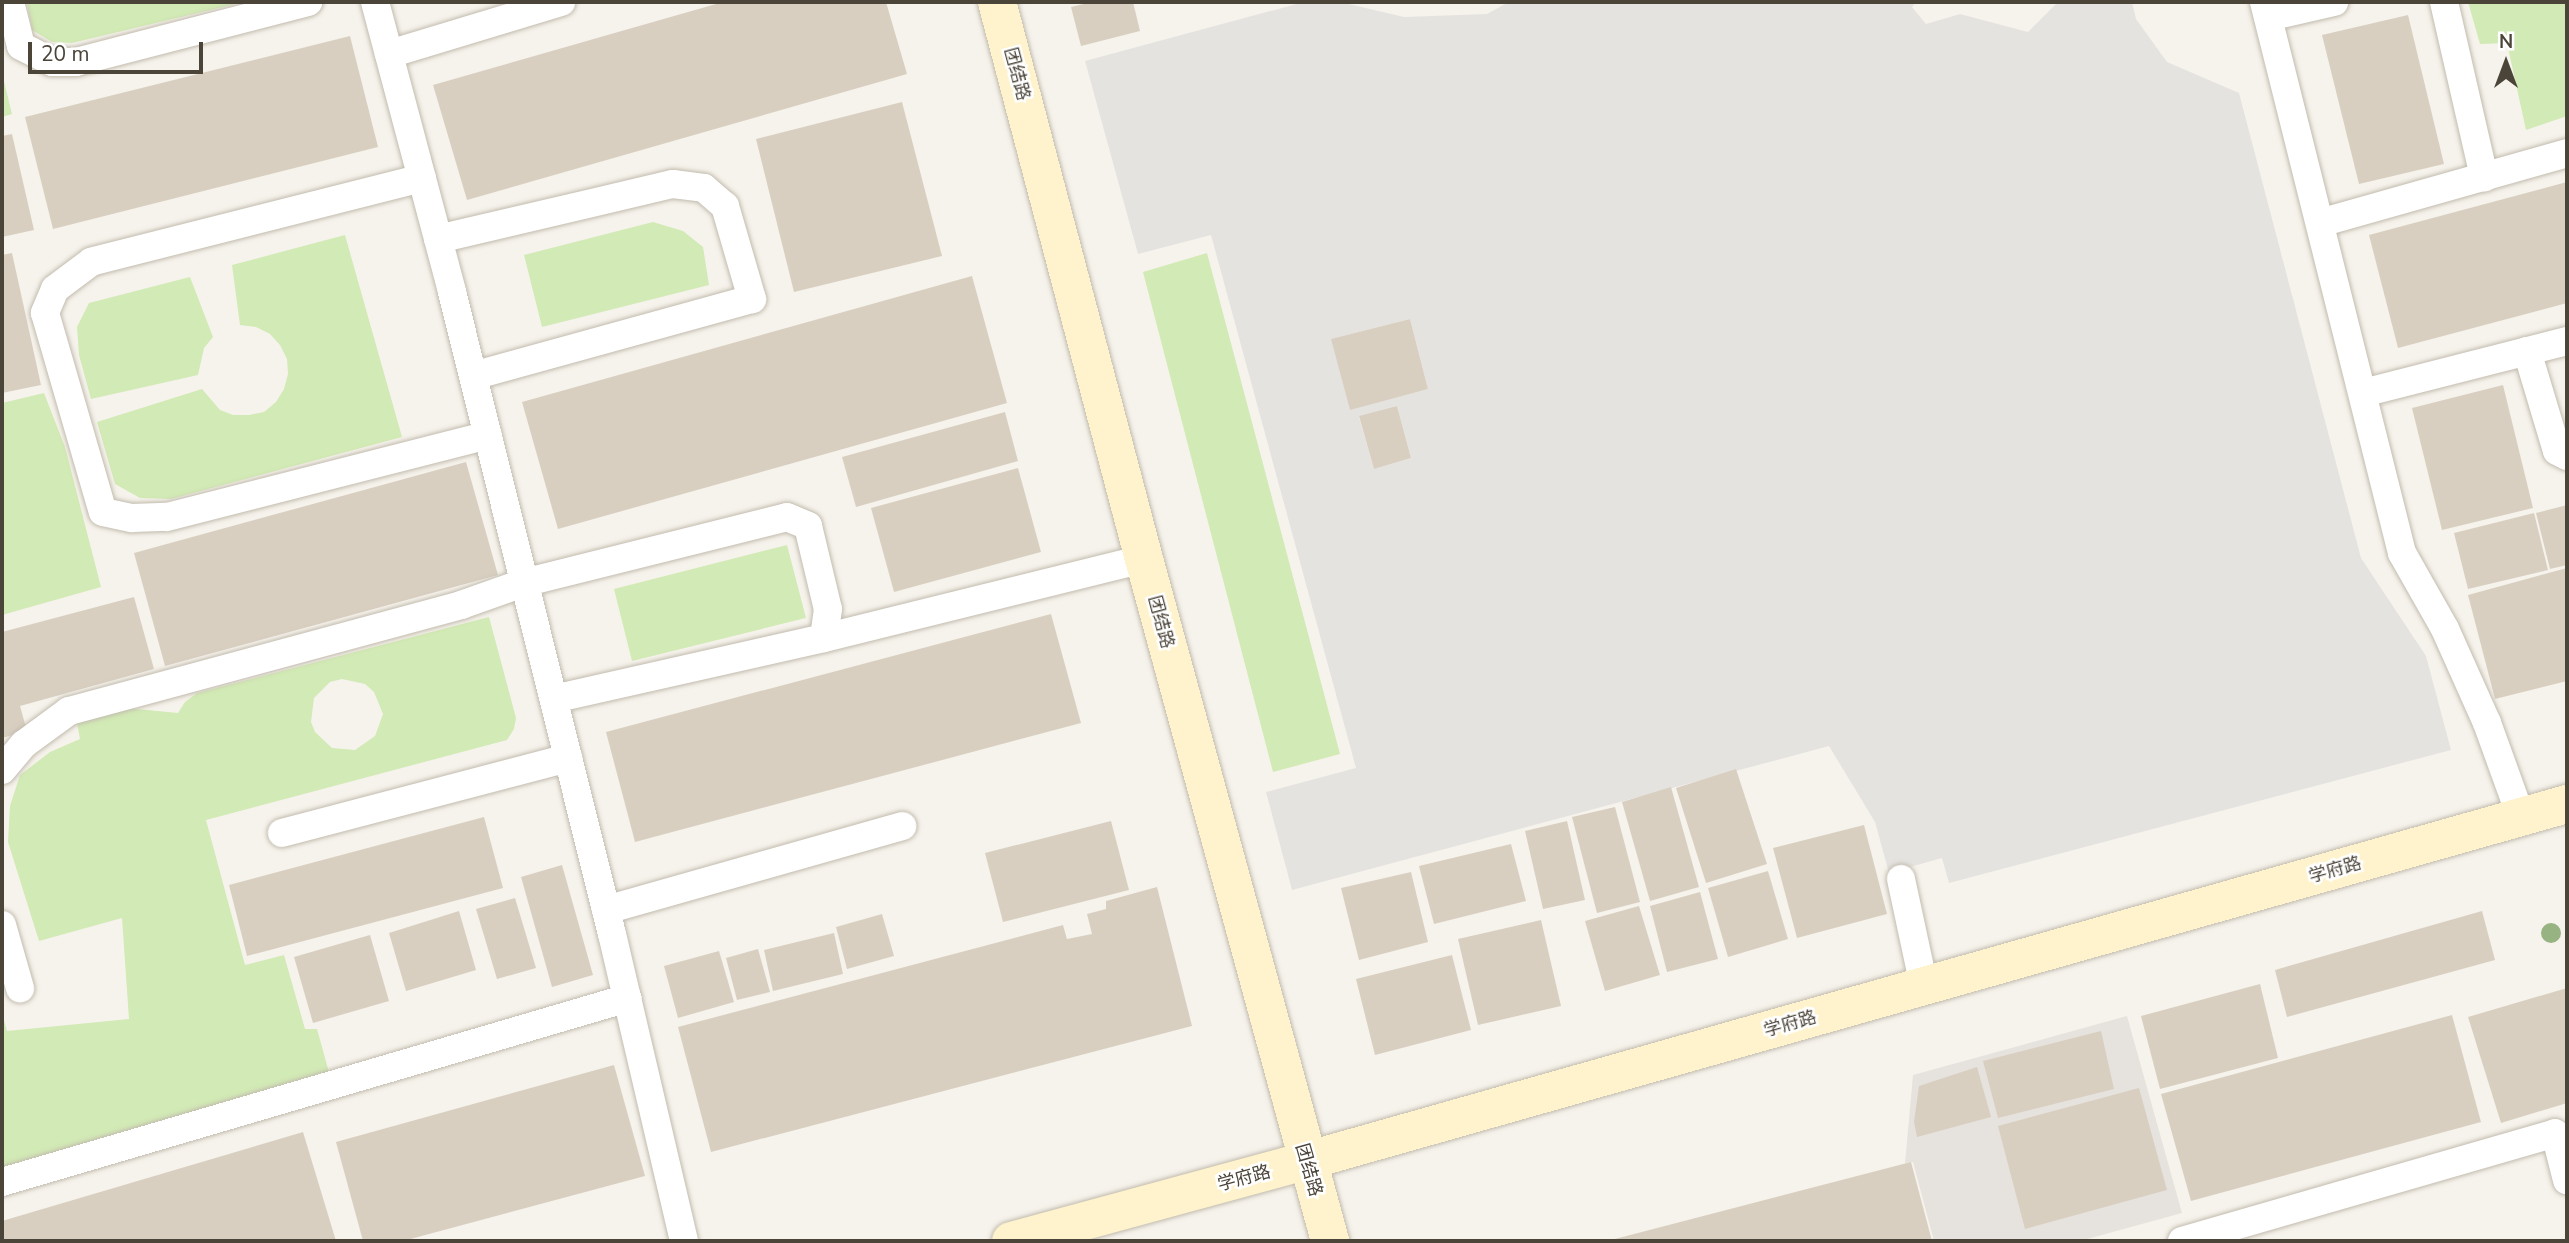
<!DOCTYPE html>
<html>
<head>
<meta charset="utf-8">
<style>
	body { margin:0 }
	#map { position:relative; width:2569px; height:1243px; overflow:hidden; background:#f6f3ec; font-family:"Nunito Sans","Noto Sans SC",sans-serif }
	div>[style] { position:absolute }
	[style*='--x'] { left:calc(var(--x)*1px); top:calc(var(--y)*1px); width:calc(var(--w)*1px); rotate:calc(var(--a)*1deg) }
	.industrial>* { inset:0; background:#e6e2dd }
	.green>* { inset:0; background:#d2eab5 }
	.parking>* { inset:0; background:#e5e3e0 }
	.building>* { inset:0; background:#d8cfc1 }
	.roads { filter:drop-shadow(0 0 2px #c2bbae) drop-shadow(0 0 2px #c2bbae) }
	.lane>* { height:28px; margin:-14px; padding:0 14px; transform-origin:14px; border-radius:14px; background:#fff }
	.secondary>* { height:38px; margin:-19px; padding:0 19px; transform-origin:19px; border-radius:19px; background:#fff3cd }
	.trees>* { width:20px; height:20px; margin:-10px; border-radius:50%; background:#97b381 }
	span { translate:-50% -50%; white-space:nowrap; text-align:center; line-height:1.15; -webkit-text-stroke:5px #fff; paint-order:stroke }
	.street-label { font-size:18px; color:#4b4439 }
	.frame { position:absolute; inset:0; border:4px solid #4b4439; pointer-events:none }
	.north { position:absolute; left:2471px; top:28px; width:70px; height:70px; -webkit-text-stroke:5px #fff; paint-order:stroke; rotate:0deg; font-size:19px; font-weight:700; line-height:28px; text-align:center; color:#4b4439 }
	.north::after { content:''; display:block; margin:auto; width:24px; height:32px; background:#4b4439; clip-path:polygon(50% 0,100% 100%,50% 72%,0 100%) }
	.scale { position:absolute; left:28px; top:42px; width:175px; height:32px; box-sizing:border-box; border:4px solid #4b4439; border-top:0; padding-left:9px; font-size:21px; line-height:24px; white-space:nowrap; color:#4b4439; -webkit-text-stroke:5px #fff; paint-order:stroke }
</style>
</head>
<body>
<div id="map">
	<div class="industrial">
		<div style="clip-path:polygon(2127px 1016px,2182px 1213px,2080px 1241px,1934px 1241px,1913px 1162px,1905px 1163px,1913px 1075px)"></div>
	</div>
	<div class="green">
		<div style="clip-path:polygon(27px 2px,244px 2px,72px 43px,52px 42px,32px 30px)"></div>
		<div style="clip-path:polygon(2468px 2px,2567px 2px,2567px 116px,2526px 130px,2507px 43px,2480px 44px)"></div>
		<div style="clip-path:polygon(2px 73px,12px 114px,2px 117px)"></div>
		<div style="clip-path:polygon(653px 222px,683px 231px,703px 247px,709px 285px,542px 327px,524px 255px)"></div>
		<div style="clip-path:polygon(345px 235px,402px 437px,171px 499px,140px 498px,115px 484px,97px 422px,202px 389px,220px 410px,233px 415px,249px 415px,264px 412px,276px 402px,284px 389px,288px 374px,287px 359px,280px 345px,270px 334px,256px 327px,240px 325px,232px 265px)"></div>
		<div style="clip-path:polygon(1207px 253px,1340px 754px,1273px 772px,1143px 272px)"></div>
		<div style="clip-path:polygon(190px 277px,213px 337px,204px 348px,198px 375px,91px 399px,79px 355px,77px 327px,89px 303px)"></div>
		<div style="clip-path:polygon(44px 393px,65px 447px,101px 587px,2px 615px,2px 403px)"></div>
		<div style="clip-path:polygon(787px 545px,806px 618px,632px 661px,614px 589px)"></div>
		<div style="clip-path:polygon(evenodd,489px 617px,516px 718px,514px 729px,507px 740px,206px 820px,245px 965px,284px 955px,305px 1029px,317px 1029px,330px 1076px,2px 1169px,2px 1013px,7px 1031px,129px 1019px,122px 918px,39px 941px,8px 842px,10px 806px,20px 775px,50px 752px,80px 739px,77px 723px,127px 708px,178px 713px,185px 702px,197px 693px,489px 617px,342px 679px,365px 684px,374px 692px,383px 714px,375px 736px,355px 750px,332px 748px,315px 732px,311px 722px,314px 698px,330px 682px,342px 679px)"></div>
	</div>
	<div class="parking">
		<div style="clip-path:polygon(evenodd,1304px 2px,1340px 2px,1404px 17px,1487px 14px,1509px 2px,1916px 2px,1912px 7px,1926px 24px,1960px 14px,2028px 32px,2058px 2px,2132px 2px,2136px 19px,2167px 62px,2239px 93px,2361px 558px,2426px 656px,2451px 750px,1949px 883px,1942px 858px,1889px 873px,1875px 822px,1829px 746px,1292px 890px,1266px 792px,1356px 768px,1211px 235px,1138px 254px,1085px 61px,1304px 2px,1410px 319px,1428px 389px,1350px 409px,1332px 339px,1410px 319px,1304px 2px,1397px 406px,1411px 458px,1374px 469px,1359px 417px,1397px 406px)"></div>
	</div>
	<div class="building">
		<div style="clip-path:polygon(723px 2px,886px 2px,907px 74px,467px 200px,433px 85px)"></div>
		<div style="clip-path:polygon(1092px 2px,1133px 2px,1140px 31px,1081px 46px,1071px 7px)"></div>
		<div style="clip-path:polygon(2408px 15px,2444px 164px,2359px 184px,2322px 35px)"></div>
		<div style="clip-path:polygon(350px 36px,378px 147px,53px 229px,25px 117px)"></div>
		<div style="clip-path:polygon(902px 102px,942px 256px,794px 292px,756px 139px)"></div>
		<div style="clip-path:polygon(12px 134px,34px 230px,2px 237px,2px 136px)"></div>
		<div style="clip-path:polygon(2567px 182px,2567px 303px,2398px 348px,2369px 235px)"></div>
		<div style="clip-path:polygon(12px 253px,41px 385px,2px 393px,2px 255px)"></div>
		<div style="clip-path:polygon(972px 276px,1007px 403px,558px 529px,522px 402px)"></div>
		<div style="clip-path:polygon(1410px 319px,1428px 389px,1350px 410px,1331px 339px)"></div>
		<div style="clip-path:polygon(2503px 385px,2533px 508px,2442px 530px,2412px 408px)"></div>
		<div style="clip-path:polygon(1397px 406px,1411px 458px,1374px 469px,1359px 416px)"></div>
		<div style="clip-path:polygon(1005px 412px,1018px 461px,856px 507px,842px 457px)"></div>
		<div style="clip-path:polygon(466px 462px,498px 575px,165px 666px,134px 553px)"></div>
		<div style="clip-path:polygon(1018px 468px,1041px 552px,894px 592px,871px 508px)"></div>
		<div style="clip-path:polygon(2567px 505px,2567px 565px,2550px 569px,2536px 513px)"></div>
		<div style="clip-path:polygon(2534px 513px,2548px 570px,2468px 589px,2454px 533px)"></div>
		<div style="clip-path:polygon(2567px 568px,2567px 681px,2495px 699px,2468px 595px)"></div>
		<div style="clip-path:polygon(134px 597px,154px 669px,20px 706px,27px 731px,2px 738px,2px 632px)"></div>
		<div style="clip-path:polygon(1051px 614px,1081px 723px,635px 842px,606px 732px)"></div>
		<div style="clip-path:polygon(1736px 769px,1767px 864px,1706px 883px,1676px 788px)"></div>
		<div style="clip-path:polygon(1671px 787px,1699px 887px,1650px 901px,1622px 802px)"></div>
		<div style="clip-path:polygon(1615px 807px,1640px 902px,1597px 913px,1572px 817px)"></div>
		<div style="clip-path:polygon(484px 817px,503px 888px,247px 956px,229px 885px)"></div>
		<div style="clip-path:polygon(1111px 821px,1129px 890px,1003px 922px,985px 853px)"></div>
		<div style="clip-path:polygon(1567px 821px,1585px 900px,1543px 909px,1525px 831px)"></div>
		<div style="clip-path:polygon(1864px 825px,1887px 914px,1797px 938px,1773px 848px)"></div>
		<div style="clip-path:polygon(1511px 844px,1526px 901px,1434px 924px,1419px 866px)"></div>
		<div style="clip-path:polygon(562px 865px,593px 975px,552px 987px,521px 877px)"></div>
		<div style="clip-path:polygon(1768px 871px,1788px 939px,1728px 957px,1708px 888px)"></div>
		<div style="clip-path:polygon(1411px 872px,1428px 942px,1359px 960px,1341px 888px)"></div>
		<div style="clip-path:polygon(1157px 887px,1192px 1026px,711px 1152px,678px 1027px,1063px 925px,1067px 939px,1092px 934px,1087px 914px,1106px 909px,1106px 901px)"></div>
		<div style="clip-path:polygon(1700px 892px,1718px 959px,1667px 972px,1650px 906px)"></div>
		<div style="clip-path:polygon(515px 898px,536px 968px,497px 979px,476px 909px)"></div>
		<div style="clip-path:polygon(1639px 906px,1660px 975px,1605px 991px,1585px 921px)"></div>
		<div style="clip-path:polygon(459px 911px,476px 970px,406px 991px,389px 933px)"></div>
		<div style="clip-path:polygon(2482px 911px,2495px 960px,2287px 1017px,2275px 970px)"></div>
		<div style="clip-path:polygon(882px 914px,894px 956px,847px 969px,836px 927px)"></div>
		<div style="clip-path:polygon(1541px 920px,1561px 1006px,1478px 1025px,1458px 939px)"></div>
		<div style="clip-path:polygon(834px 933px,843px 974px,773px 991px,764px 950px)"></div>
		<div style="clip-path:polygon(370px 935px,389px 1001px,313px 1023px,294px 957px)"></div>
		<div style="clip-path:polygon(758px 949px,770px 992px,737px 1000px,726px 958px)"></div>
		<div style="clip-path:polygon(719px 951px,734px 1002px,678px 1018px,664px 966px)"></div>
		<div style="clip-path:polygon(1452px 955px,1471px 1030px,1375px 1055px,1356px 979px)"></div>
		<div style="clip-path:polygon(2260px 984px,2278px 1058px,2160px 1089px,2141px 1016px)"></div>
		<div style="clip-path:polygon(2567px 988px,2567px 1103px,2501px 1123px,2468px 1017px)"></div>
		<div style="clip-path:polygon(2452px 1015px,2481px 1122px,2191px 1201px,2161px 1094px)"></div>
		<div style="clip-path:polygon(2101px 1031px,2114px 1089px,1998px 1118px,1983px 1061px)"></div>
		<div style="clip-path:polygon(614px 1065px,645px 1176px,403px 1241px,363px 1241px,336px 1142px)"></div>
		<div style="clip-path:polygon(1977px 1067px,1991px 1117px,1917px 1137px,1914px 1122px,1919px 1086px)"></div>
		<div style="clip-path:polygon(2139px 1088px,2167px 1190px,2025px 1229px,1998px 1126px)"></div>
		<div style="clip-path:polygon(303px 1132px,336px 1241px,2px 1241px,2px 1221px)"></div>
		<div style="clip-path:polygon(1911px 1162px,1932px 1241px,1611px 1241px,1611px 1240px)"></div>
	</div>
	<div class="roads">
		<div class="lane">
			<div style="--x:10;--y:2;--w:45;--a:76"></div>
			<div style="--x:21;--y:46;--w:35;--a:27"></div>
			<div style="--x:52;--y:62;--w:24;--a:0"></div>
			<div style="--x:76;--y:62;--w:240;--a:-14.5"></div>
			<div style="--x:375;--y:2;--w:300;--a:75.1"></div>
			<div style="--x:452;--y:292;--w:662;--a:76.01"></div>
			<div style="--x:612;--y:934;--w:315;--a:76.8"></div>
			<div style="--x:2264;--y:2;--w:568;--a:75.94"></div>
			<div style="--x:2402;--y:553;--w:87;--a:60.5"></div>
			<div style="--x:2445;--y:629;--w:103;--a:65.9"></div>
			<div style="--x:2487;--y:723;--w:100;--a:70.1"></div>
			<div style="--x:2444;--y:2;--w:180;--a:77.1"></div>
			<div style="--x:2268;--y:17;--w:68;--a:-12.8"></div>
			<div style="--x:389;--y:54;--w:180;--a:-16.8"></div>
			<div style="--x:422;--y:178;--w:341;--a:165.8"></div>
			<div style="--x:91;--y:262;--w:45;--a:143.1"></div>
			<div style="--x:55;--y:289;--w:26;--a:113"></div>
			<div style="--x:45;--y:313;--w:207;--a:73.8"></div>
			<div style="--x:103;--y:512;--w:30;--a:12"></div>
			<div style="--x:132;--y:518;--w:35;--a:-2"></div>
			<div style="--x:167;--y:517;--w:331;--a:-14.3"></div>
			<div style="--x:2320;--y:223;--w:257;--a:-15.8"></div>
			<div style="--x:438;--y:239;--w:241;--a:-13.2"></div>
			<div style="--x:673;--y:184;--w:31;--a:7"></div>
			<div style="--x:704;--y:188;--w:28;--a:41"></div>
			<div style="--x:725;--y:206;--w:97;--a:73.8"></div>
			<div style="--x:752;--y:299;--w:289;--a:164.6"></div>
			<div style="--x:2527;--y:351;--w:104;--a:73.3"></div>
			<div style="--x:2557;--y:451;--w:11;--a:27"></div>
			<div style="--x:2363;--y:393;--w:211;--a:-14.3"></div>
			<div style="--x:824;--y:638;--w:330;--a:-13.9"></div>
			<div style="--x:2;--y:770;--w:34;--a:-50"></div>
			<div style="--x:24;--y:744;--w:56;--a:-36.3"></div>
			<div style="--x:69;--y:711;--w:406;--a:-15.1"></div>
			<div style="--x:461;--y:605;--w:66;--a:-19.5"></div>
			<div style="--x:523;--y:583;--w:272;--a:-14"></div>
			<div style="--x:787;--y:517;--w:23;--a:23"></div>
			<div style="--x:808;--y:526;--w:85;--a:76.5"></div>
			<div style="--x:828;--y:609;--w:29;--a:98"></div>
			<div style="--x:824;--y:638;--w:277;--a:167.3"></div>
			<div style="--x:282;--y:833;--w:296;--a:-14.7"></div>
			<div style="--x:1901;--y:879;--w:109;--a:77.9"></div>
			<div style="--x:606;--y:910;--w:308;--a:-15.8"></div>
			<div style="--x:2;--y:925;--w:66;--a:74.1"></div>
			<div style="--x:2;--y:1182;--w:652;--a:-16.38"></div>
			<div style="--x:2182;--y:1241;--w:388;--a:-16.1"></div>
			<div style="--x:2555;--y:1133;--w:49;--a:75.7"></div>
		</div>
		<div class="secondary">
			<div style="--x:997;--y:2;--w:576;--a:75.22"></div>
			<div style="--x:1144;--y:559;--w:707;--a:74.74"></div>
			<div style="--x:1011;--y:1241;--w:306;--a:-15.2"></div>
			<div style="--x:1306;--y:1161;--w:1311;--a:-15.81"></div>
		</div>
	</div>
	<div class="trees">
		<div style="left:2551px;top:933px"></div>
	</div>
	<div class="street-label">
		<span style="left:1017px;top:74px;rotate:75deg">团结路</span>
		<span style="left:1161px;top:622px;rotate:75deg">团结路</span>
		<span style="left:2335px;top:870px;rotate:-16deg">学府路</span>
		<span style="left:1790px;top:1024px;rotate:-16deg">学府路</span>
		<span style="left:1309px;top:1170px;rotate:74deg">团结路</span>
		<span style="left:1244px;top:1178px;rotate:-15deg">学府路</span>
	</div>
	<div class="frame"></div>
	<div class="north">N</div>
	<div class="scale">20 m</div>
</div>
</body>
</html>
